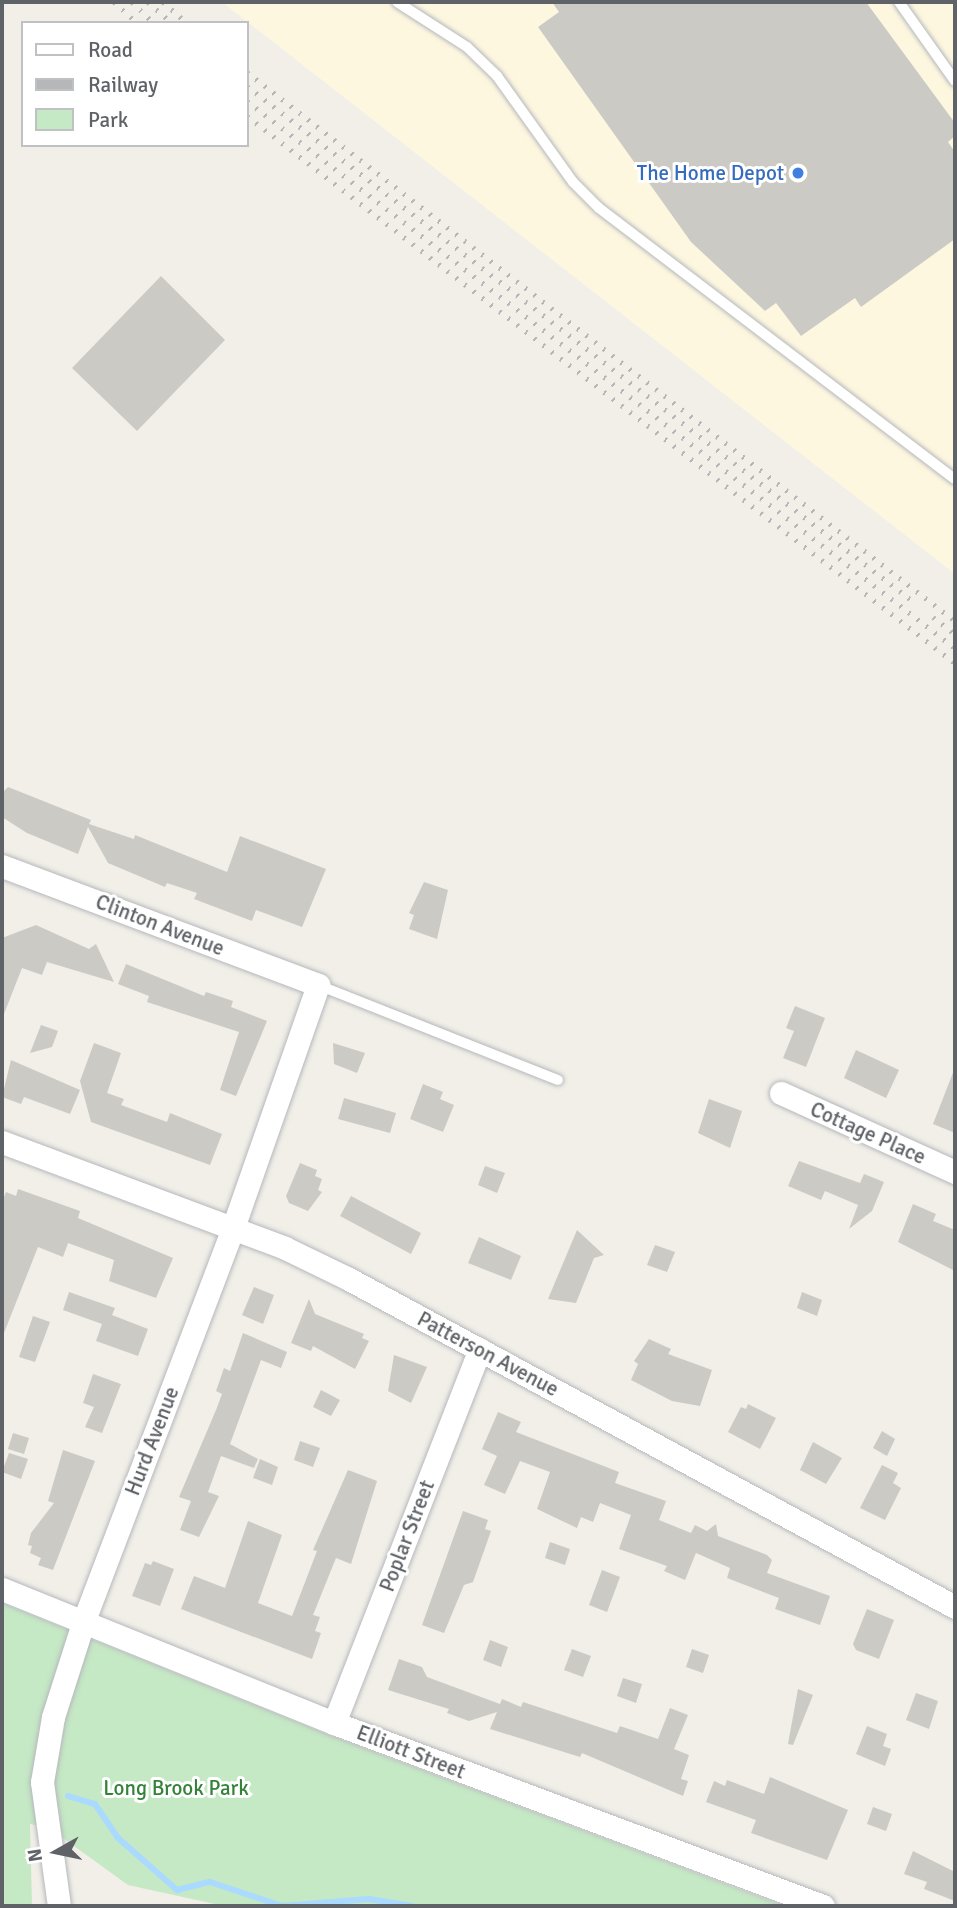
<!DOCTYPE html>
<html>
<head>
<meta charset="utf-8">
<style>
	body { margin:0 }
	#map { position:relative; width:957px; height:1908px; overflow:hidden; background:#f1efe8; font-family:Signika,sans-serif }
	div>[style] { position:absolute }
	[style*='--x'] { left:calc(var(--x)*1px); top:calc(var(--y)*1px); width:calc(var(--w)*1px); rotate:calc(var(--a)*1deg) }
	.commercial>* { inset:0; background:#fef7e0 }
	.green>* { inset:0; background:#c5e8c5 }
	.stream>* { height:6px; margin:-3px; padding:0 3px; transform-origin:3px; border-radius:3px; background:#aadaff }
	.building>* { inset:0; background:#cccac5 }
	.roads { filter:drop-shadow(0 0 2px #b5b8bc) drop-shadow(0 0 2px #b5b8bc) }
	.lane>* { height:10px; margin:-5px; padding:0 5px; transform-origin:5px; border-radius:5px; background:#fff }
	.street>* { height:23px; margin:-11.5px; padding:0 11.5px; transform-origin:11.5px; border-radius:11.5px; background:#fff }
	.rail>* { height:5px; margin-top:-2.5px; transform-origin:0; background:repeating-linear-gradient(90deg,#b6b7b8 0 2px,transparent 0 11px) }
	.dots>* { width:19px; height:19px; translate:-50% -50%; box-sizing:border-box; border:4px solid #fff; border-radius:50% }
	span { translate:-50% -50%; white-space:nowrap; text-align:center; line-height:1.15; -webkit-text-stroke:6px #fff; paint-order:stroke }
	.shop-label { font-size:21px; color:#366cbe }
	.right { translate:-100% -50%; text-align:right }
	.street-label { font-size:21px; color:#5f6368 }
	.park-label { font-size:21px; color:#348238 }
	.frame { position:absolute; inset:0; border:4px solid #5f6368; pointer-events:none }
	.legend { position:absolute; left:21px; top:21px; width:228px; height:126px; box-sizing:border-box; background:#fff; border:2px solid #bfc1c3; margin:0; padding:9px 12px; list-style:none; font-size:21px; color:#5f6368 }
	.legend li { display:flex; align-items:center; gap:14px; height:35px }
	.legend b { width:35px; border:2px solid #bfc1c3 }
	.north { position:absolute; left:21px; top:1817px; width:70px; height:70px; -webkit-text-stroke:5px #fff; paint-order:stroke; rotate:261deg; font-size:19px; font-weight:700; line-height:28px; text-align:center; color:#5f6368 }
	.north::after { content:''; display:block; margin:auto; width:24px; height:32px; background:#5f6368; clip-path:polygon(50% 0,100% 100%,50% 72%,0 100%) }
</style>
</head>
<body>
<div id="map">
	<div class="commercial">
		<div style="clip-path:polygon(222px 2px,955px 2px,955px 574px)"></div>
	</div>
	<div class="green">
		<div style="clip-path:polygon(2px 1603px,334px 1737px,784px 1906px,224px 1906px,128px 1885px,49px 1828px,30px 1824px,32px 1906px,2px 1906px)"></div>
	</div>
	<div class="stream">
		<div style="--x:68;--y:1796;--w:28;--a:17"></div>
		<div style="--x:95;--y:1804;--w:41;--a:55.9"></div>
		<div style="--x:118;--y:1838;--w:79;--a:41.4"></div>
		<div style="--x:177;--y:1890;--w:34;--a:-14"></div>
		<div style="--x:210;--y:1882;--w:76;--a:18.4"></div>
		<div style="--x:282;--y:1906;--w:87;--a:-4.6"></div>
		<div style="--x:369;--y:1899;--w:44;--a:9.2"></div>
	</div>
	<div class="building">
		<div style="clip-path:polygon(552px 2px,866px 2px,955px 123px,955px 136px,948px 142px,955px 152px,955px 239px,861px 307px,855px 298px,801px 336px,776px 303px,765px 311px,691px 242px,538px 27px,559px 12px)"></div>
		<div style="clip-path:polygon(161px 276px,225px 340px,137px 431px,72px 368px)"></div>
		<div style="clip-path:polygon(8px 787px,91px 820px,89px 824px,134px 839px,135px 835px,227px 872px,240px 836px,326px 869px,302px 927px,256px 910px,252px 921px,194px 899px,197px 893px,167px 883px,165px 887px,108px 863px,88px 827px,78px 854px,27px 833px,2px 817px,2px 793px)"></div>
		<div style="clip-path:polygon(424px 882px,448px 890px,437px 939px,409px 929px,414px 915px,409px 913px)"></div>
		<div style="clip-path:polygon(36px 925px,89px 949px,96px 944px,114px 982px,47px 962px,42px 975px,22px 968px,2px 1019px,2px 938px)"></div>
		<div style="clip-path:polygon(126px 964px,204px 996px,206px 992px,233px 1001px,231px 1007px,267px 1021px,236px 1096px,220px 1090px,239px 1032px,147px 1002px,149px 996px,118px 984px)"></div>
		<div style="clip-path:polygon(795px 1006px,825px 1018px,806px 1067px,783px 1058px,794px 1031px,786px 1028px)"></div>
		<div style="clip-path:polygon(41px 1025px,58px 1031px,52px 1047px,30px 1053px)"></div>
		<div style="clip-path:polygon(94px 1043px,121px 1053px,107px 1093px,124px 1099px,121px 1105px,167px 1122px,170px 1113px,222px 1134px,210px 1165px,91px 1122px,80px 1081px)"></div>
		<div style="clip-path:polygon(333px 1043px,365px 1053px,357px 1073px,334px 1064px)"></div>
		<div style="clip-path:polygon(856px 1050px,899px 1070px,886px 1098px,844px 1078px)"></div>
		<div style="clip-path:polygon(11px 1060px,80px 1090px,70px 1114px,24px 1097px,21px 1104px,2px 1097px)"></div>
		<div style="clip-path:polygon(954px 1070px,955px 1071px,955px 1133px,933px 1124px)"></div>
		<div style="clip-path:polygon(423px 1084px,443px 1092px,440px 1099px,454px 1105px,443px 1132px,410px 1119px)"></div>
		<div style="clip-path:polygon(344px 1098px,396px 1113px,390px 1133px,338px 1119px)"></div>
		<div style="clip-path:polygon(709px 1099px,742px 1111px,730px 1148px,698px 1133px)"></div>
		<div style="clip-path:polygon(799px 1161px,860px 1183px,864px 1174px,884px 1182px,872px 1211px,849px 1229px,858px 1205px,825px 1191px,821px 1200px,788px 1186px)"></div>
		<div style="clip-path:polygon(300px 1163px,317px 1170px,315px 1176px,322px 1179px,318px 1190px,322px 1192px,308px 1211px,289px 1203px,286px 1196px)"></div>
		<div style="clip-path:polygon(485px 1166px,505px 1173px,497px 1193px,478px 1185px)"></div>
		<div style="clip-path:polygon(18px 1189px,80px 1211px,78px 1218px,173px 1258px,156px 1298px,109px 1281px,114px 1260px,68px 1243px,63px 1257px,38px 1247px,2px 1338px,2px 1202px,6px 1192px,16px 1196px)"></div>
		<div style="clip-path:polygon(351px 1196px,421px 1233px,411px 1254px,340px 1216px)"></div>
		<div style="clip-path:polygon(913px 1204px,936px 1214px,933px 1221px,955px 1230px,955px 1271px,898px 1242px)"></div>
		<div style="clip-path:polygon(577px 1230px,604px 1255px,594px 1258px,576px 1303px,548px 1299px)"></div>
		<div style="clip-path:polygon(479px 1237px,521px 1256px,511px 1280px,468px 1263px)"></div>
		<div style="clip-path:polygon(655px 1245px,675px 1252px,667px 1272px,647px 1265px)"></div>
		<div style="clip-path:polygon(254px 1287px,274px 1295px,263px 1324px,242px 1315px)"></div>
		<div style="clip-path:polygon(69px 1292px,115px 1308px,112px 1315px,148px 1329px,138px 1356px,96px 1341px,102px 1324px,63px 1310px)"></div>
		<div style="clip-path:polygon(802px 1292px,822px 1300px,817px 1316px,797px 1308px)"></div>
		<div style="clip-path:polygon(309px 1299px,315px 1314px,364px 1334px,362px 1338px,369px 1341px,355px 1369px,313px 1346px,311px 1351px,291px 1343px)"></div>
		<div style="clip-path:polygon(33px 1316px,50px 1322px,35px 1362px,19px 1357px)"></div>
		<div style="clip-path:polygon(243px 1333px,287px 1352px,281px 1368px,261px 1360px,230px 1444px,258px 1459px,254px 1468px,221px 1456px,208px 1492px,219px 1496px,199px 1537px,180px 1530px,191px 1501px,179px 1497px,216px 1410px,222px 1394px,216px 1391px,224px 1368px,230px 1371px)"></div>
		<div style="clip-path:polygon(649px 1339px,671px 1349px,668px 1354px,712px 1370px,700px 1406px,672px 1401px,631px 1380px,638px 1364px,634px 1361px)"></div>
		<div style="clip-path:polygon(394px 1355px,427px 1367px,411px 1403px,388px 1391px)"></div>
		<div style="clip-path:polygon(93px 1374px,121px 1384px,102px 1433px,85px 1427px,94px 1407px,83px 1403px)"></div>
		<div style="clip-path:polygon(321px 1390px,340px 1400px,331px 1416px,313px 1407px)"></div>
		<div style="clip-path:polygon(748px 1404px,776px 1418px,760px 1449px,728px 1432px,741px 1407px,746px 1409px)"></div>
		<div style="clip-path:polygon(498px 1412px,521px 1422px,516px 1432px,619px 1472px,615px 1483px,666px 1501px,659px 1520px,691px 1533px,695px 1525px,707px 1531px,716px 1524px,718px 1536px,767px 1555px,772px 1560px,767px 1573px,830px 1596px,820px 1625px,775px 1609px,779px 1598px,727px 1578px,730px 1568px,696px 1553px,685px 1580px,664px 1571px,667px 1566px,619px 1549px,631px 1515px,600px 1503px,593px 1522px,581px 1517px,577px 1528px,537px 1509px,550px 1472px,520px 1461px,505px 1494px,484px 1485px,497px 1456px,482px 1449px)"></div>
		<div style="clip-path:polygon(882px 1431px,895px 1439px,887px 1456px,873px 1448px)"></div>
		<div style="clip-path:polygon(13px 1433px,29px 1438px,24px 1454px,8px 1449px)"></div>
		<div style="clip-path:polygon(300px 1441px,320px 1448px,313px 1467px,294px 1460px)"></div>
		<div style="clip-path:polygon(813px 1442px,842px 1458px,826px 1484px,800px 1470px)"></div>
		<div style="clip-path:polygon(63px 1450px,95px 1461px,53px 1570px,38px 1565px,41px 1558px,30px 1553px,32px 1546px,28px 1545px,31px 1533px,54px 1503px,48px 1501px)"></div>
		<div style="clip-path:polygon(9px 1453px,28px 1459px,21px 1479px,2px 1472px)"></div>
		<div style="clip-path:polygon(260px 1459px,278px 1467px,272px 1485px,253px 1478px)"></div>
		<div style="clip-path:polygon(882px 1465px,898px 1473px,893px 1483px,901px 1488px,885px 1520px,860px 1508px)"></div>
		<div style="clip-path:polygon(348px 1470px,377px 1481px,351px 1564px,336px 1558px,313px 1615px,320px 1617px,315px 1631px,321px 1633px,312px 1659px,181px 1609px,194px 1576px,225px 1588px,248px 1521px,282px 1535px,258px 1603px,292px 1616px,317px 1551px,313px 1550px)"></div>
		<div style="clip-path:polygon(463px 1511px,488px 1520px,485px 1529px,491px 1531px,473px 1582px,464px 1585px,444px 1633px,422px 1625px)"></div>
		<div style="clip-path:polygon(550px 1542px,570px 1549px,565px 1565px,545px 1558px)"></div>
		<div style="clip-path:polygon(153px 1561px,174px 1569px,160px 1606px,132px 1596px,145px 1563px,151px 1565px)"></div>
		<div style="clip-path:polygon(602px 1570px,620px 1577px,607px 1612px,589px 1605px)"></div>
		<div style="clip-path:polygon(867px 1609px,894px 1620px,879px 1659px,856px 1650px,853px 1644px)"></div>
		<div style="clip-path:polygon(490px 1640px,508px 1647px,501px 1667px,483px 1660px)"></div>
		<div style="clip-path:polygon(572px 1649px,591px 1656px,583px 1677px,564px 1670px)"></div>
		<div style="clip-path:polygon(692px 1649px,709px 1655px,703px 1673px,686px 1667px)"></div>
		<div style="clip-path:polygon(399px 1659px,422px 1667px,427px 1677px,500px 1704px,502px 1699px,521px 1707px,523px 1702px,617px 1733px,620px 1726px,658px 1739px,670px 1708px,688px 1715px,674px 1749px,689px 1755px,681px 1779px,688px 1781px,683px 1796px,582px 1753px,580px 1757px,490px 1729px,497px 1712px,469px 1721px,447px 1713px,449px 1709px,388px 1690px)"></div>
		<div style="clip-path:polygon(623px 1678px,642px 1684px,636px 1703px,617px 1696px)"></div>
		<div style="clip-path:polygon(798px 1689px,813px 1695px,793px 1745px,788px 1744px)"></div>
		<div style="clip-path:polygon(916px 1693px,938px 1701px,929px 1729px,906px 1720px)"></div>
		<div style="clip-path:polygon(867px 1726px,887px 1734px,883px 1746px,891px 1749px,885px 1766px,856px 1754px)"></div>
		<div style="clip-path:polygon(770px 1777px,848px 1810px,827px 1860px,751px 1833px,756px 1820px,706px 1802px,714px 1781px,725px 1786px,727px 1780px,764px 1794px)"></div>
		<div style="clip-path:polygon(873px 1807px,892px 1814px,886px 1831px,867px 1824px)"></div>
		<div style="clip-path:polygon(913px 1851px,955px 1872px,955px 1901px,924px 1889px,927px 1882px,904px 1874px)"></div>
	</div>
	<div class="roads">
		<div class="lane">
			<div style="--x:397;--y:2;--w:83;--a:32.7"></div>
			<div style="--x:467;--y:47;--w:42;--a:44"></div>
			<div style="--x:497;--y:76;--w:130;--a:54.4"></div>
			<div style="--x:573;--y:182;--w:37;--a:45"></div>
			<div style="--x:599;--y:208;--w:447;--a:37.3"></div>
			<div style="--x:899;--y:2;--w:97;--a:54.7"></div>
			<div style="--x:318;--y:985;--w:258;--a:21.6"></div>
		</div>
		<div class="street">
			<div style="--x:2;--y:866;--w:338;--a:20.6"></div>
			<div style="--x:318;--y:985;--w:257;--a:109.3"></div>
			<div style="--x:233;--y:1228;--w:423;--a:110.8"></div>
			<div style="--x:83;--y:1623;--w:99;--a:107.7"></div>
			<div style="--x:53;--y:1717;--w:66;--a:99.6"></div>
			<div style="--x:42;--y:1782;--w:125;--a:82.2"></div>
			<div style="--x:781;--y:1093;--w:191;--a:24.4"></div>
			<div style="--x:2;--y:1142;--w:302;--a:20.5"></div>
			<div style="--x:285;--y:1248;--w:69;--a:25.8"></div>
			<div style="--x:347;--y:1278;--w:691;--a:28.42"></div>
			<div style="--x:2;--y:1589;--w:358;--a:22"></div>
			<div style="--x:334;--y:1723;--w:522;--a:20.52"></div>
			<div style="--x:334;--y:1723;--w:401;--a:-68.7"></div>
		</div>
	</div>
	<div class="rail">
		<div style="--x:114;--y:2;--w:31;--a:42"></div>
		<div style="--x:132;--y:2;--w:30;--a:44"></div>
		<div style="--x:148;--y:2;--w:28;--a:41"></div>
		<div style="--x:163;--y:2;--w:32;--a:41"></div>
		<div style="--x:247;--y:72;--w:896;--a:37.79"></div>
		<div style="--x:247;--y:86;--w:843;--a:37.73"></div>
		<div style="--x:247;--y:101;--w:895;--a:37.69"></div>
		<div style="--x:247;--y:116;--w:895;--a:37.69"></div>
		<div style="--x:933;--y:617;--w:28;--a:38"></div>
	</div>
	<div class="dots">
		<div style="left:798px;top:173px;background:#3f7fe0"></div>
	</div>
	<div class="shop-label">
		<span class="right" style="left:784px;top:173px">The Home Depot</span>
	</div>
	<div class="street-label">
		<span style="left:160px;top:925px;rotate:21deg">Clinton Avenue</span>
		<span style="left:868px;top:1133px;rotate:24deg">Cottage Place</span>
		<span style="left:488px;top:1354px;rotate:28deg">Patterson Avenue</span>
		<span style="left:152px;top:1441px;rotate:-69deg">Hurd Avenue</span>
		<span style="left:407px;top:1536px;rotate:-69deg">Poplar Street</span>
		<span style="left:411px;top:1752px;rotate:21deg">Elliott Street</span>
	</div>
	<div class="park-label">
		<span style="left:176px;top:1788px">Long Brook Park</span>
	</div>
	<div class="frame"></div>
	<ul class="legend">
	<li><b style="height:9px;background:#fff"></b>Road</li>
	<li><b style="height:9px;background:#b6b7b8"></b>Railway</li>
	<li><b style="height:19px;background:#c5e8c5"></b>Park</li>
	</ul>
	<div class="north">N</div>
</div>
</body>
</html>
